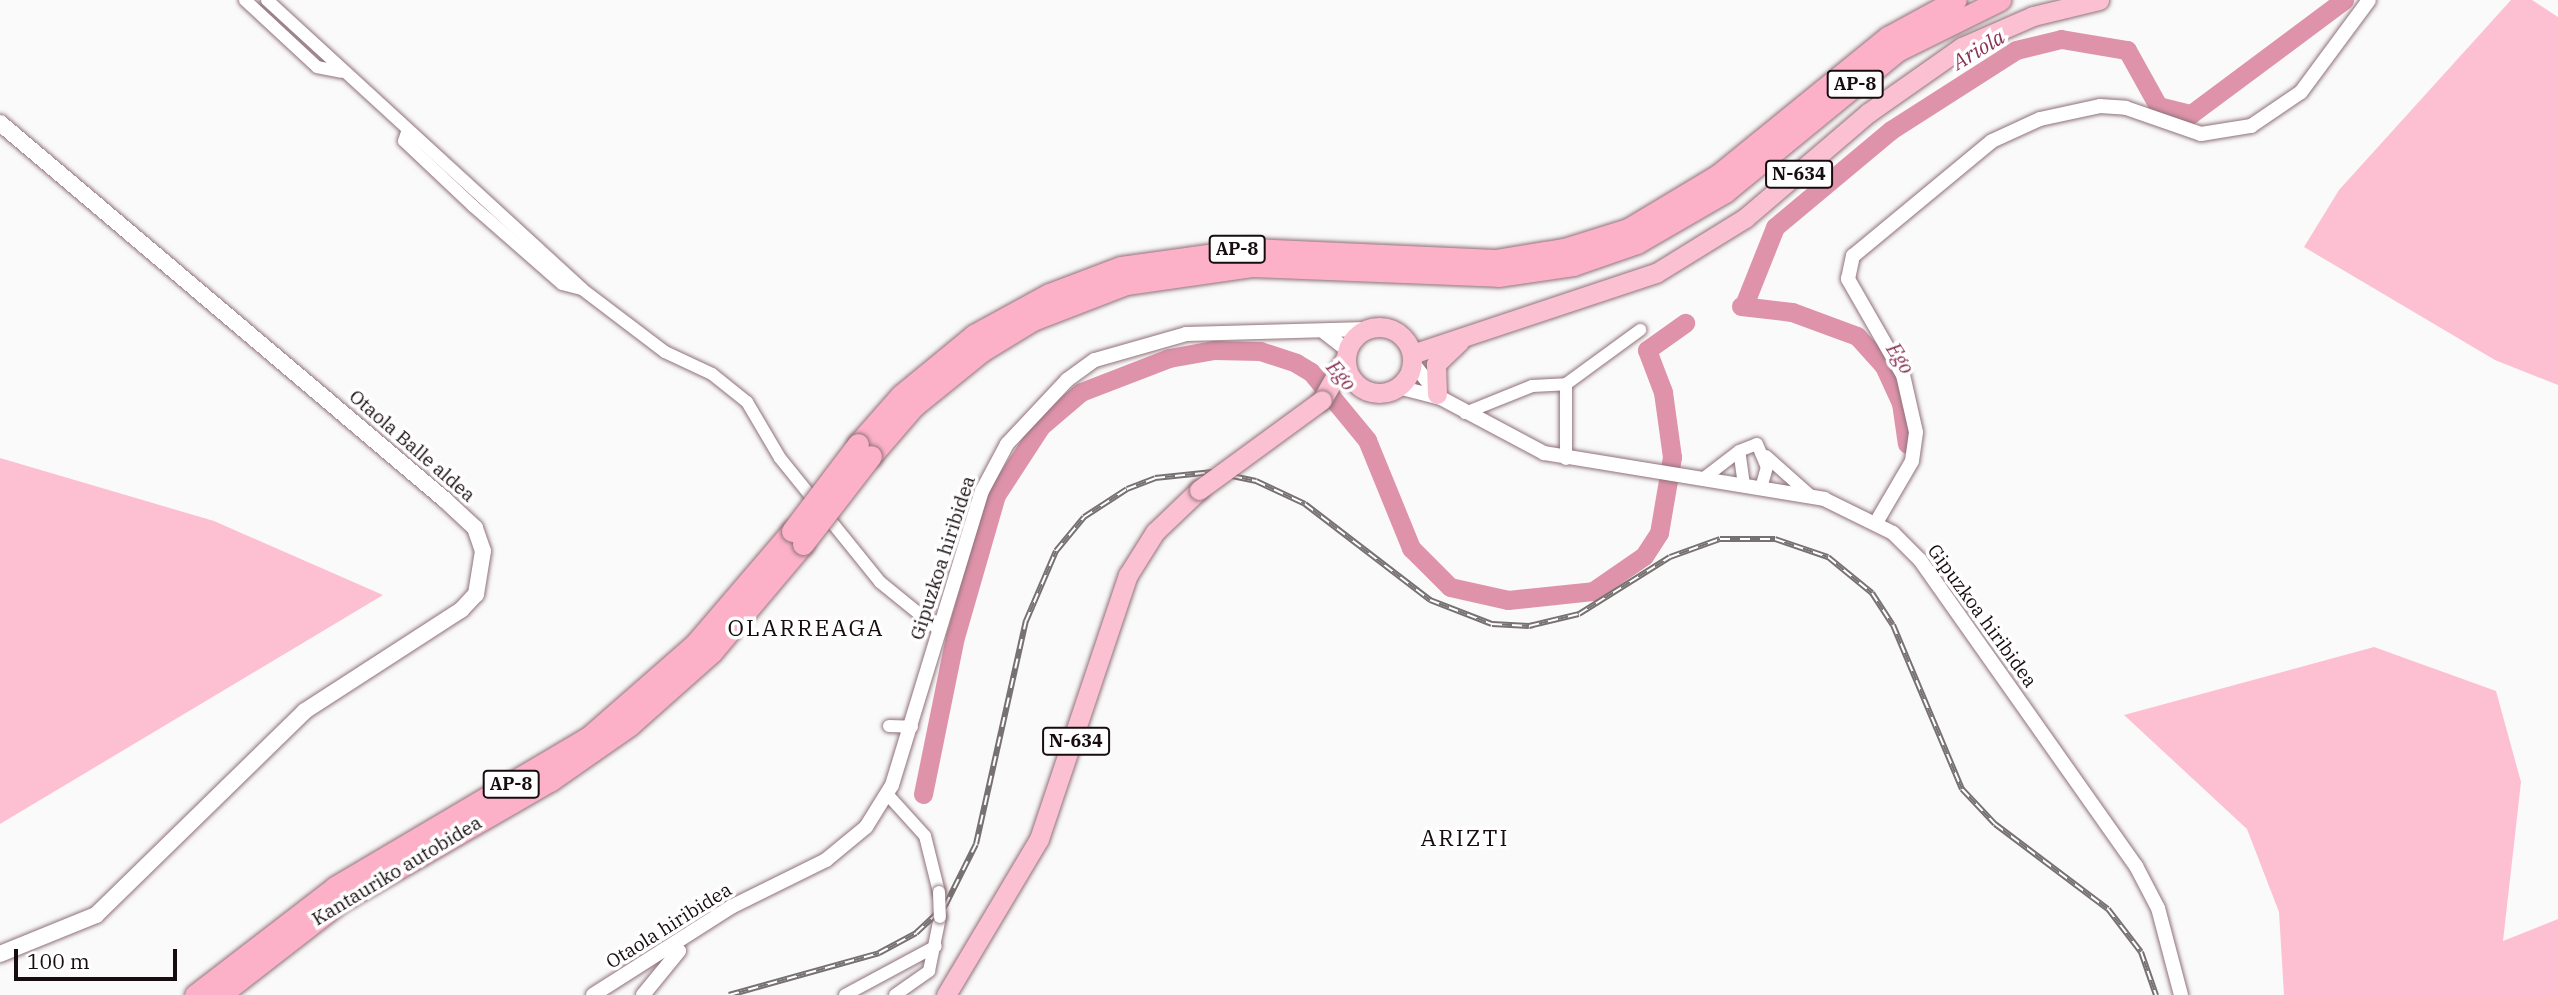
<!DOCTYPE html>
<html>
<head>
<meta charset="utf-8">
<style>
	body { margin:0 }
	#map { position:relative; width:2558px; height:995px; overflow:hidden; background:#fafafa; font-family:"IBM Plex Serif",serif }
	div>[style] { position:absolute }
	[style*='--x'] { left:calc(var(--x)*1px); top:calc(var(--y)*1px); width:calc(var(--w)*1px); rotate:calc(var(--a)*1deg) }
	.green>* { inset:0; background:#fdc0d2 }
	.river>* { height:19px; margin:-9.5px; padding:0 9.5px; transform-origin:9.5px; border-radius:9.5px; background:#de93ab }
	.roads { filter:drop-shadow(0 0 2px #8f717a) drop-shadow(0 0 2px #8f717a) }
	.minor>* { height:12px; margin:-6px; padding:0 6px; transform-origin:6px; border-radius:6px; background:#fff }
	.tertiary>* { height:14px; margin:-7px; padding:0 7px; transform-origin:7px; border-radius:7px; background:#fff }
	.secondary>* { height:16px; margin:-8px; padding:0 8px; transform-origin:8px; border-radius:8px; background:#fff }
	.trunk>* { height:19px; margin:-9.5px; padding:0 9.5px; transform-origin:9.5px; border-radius:9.5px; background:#fcc0d3 }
	.trunk>.ring { margin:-9.5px; padding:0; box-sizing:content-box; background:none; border:19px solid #fcc0d3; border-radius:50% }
	.motorway>* { height:21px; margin:-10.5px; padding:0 10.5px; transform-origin:10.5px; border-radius:10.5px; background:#fcb1c8 }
	.rail>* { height:6px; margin-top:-3px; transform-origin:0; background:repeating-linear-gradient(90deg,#fff 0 10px,#777172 0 20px); box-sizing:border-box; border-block:2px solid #777172 }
	.bridges { filter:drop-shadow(0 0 2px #8f717a) drop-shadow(0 0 2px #8f717a) }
	.minor-bridge>* { height:12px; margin:-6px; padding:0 6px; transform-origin:6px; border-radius:6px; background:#fff }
	.trunk-bridge>* { height:19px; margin:-9.5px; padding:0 9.5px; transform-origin:9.5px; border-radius:9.5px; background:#fcc0d3 }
	.motorway-bridge>* { height:21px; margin:-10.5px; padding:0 10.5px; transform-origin:10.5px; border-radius:10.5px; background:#fcb1c8 }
	span { translate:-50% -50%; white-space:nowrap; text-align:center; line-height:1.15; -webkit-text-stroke:7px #fff; paint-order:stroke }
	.shield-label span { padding:2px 5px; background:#fff; border:2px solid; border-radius:5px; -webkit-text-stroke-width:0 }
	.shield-label { font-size:18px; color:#170c0f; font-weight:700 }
	.street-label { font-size:19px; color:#170c0f }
	.water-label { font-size:21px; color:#893154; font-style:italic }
	.quarter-label { font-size:23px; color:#170c0f; letter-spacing:2px }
	.scale { position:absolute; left:14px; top:949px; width:163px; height:32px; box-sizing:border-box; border:4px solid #170c0f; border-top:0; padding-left:9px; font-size:21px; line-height:24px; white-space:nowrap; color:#170c0f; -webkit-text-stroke:5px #fff; paint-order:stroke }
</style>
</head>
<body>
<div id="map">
	<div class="green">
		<div style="clip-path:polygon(2511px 0,2532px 0,2558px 17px,2558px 385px,2495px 360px,2304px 247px,2339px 190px)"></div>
		<div style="clip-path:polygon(0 458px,214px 521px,383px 595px,0 824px)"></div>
		<div style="clip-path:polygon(2374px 647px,2496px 691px,2521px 782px,2503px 941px,2558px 919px,2558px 995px,2284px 995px,2279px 912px,2247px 829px,2124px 715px)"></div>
	</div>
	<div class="river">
		<div style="--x:1744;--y:305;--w:84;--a:-68.3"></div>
		<div style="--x:1775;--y:227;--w:151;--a:-39.9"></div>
		<div style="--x:1891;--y:130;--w:148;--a:-32.6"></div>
		<div style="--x:2016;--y:50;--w:46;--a:-13.7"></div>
		<div style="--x:2061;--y:39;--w:67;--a:9.5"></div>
		<div style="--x:2127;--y:50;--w:64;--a:61"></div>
		<div style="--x:2158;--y:106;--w:34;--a:14"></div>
		<div style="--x:2191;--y:114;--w:191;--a:-36.7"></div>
		<div style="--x:1741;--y:306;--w:51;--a:6.7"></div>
		<div style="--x:1792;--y:312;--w:69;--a:20.3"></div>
		<div style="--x:1857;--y:336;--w:40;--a:48"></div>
		<div style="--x:1884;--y:366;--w:41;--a:65.3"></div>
		<div style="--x:1901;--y:403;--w:41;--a:81.7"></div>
		<div style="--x:923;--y:794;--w:160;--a:-78.5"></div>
		<div style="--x:955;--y:637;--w:148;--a:-73.9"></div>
		<div style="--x:996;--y:495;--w:82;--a:-56.9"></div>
		<div style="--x:1041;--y:426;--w:52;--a:-40.4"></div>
		<div style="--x:1081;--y:392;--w:94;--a:-21.1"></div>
		<div style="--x:1169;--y:358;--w:46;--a:-10.1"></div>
		<div style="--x:1214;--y:350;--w:46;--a:1.2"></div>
		<div style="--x:1260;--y:351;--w:38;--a:18"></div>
		<div style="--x:1296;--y:363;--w:17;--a:31"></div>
		<div style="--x:1311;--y:372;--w:88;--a:50.5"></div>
		<div style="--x:1367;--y:440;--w:117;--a:67.8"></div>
		<div style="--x:1411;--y:548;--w:55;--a:45"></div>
		<div style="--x:1450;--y:587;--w:59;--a:12.6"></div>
		<div style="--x:1508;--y:600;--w:85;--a:-6"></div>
		<div style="--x:1593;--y:591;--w:62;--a:-34.5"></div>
		<div style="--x:1644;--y:556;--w:27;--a:-57"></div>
		<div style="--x:1659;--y:533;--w:77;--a:-80.3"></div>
		<div style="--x:1672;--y:457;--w:66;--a:-97.9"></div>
		<div style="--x:1663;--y:392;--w:45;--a:-110.9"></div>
		<div style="--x:1647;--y:350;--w:47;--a:-35.4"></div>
	</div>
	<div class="roads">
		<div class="minor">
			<div style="--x:245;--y:0;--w:98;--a:42.9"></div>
			<div style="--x:317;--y:67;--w:25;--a:11"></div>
			<div style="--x:267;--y:0;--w:427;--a:42.5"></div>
			<div style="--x:582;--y:289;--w:104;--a:37.2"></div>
			<div style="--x:665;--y:352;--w:52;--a:25.1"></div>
			<div style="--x:712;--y:374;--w:45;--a:38.7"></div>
			<div style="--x:747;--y:402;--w:65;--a:59.5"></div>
			<div style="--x:780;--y:458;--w:159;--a:51.1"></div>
			<div style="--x:880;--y:582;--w:76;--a:39.1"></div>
			<div style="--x:407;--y:132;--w:9;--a:108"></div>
			<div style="--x:404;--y:141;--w:95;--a:43.3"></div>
			<div style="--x:473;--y:206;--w:118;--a:41.2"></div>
			<div style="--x:562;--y:284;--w:21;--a:14"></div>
			<div style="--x:1566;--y:384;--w:75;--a:90"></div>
			<div style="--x:1465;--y:413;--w:72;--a:-21.9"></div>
			<div style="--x:1532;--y:386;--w:34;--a:-3"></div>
			<div style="--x:1566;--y:384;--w:92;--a:-36.1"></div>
			<div style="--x:1766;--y:456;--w:62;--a:41.7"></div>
			<div style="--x:1704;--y:478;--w:44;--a:-37.6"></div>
			<div style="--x:1744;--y:485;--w:34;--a:-98"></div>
			<div style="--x:1739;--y:451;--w:19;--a:-21"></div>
			<div style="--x:1757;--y:444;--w:25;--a:67"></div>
			<div style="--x:1767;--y:467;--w:22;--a:106"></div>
			<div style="--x:889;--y:726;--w:23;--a:2"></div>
			<div style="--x:888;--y:795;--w:55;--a:47.9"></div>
			<div style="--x:925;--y:836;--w:58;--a:76"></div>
			<div style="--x:845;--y:995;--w:103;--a:-28.3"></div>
			<div style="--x:895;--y:995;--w:42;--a:-35.2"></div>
			<div style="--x:929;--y:971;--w:55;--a:-78.5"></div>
		</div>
		<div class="tertiary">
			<div style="--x:1324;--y:332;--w:29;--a:38"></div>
			<div style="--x:1412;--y:362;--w:43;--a:51.5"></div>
			<div style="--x:1398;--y:387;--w:44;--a:14.3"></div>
			<div style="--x:1441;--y:398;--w:117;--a:28.1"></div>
			<div style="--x:1544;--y:453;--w:284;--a:9.3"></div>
			<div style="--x:1824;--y:499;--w:77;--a:26.2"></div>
			<div style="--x:1893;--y:533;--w:38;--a:45"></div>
			<div style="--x:1920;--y:560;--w:375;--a:54.8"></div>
			<div style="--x:2136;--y:866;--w:47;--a:62.4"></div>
			<div style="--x:2158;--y:908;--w:90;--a:75.2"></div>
			<div style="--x:1877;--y:521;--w:69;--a:-59.7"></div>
			<div style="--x:1912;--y:461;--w:29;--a:-82"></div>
			<div style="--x:1916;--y:432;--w:58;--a:-102.8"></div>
			<div style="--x:1903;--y:375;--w:111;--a:-119.8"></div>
			<div style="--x:1848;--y:279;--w:24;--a:-78"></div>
			<div style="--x:1853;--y:256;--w:180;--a:-39.6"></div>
			<div style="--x:1992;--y:141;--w:53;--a:-24.6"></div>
			<div style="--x:2040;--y:119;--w:61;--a:-12.2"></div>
			<div style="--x:2100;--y:106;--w:26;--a:4"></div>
			<div style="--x:2126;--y:108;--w:79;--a:19.1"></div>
			<div style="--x:2201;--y:134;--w:51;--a:-9.1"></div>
			<div style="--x:2251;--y:126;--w:60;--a:-34.2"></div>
			<div style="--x:2301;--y:92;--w:114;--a:-53.5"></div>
			<div style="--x:593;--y:995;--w:164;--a:-32.5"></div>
			<div style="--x:731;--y:907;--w:106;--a:-26.3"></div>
			<div style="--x:826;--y:860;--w:52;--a:-39.5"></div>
			<div style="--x:866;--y:827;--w:49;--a:-58.2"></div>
			<div style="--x:892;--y:785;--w:307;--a:-73"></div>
			<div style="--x:982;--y:491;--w:53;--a:-62"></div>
			<div style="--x:1007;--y:444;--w:88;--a:-46.8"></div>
			<div style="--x:1067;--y:380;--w:34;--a:-36"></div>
			<div style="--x:1095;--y:360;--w:95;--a:-15.9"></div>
			<div style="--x:1186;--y:334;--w:181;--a:-1.6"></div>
			<div style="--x:643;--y:995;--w:57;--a:-50.7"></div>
		</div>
		<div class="secondary">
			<div style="--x:0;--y:123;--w:583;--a:40.27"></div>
			<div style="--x:445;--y:500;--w:41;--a:43"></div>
			<div style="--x:475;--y:528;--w:24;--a:71"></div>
			<div style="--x:483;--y:551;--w:44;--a:99.2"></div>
			<div style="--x:476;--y:594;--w:22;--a:133"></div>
			<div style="--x:461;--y:610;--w:186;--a:147.1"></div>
			<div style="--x:305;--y:711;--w:292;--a:135.7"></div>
			<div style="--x:96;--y:915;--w:104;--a:157.9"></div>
		</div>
		<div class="trunk">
			<div class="ring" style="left:1346px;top:327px;width:47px;height:47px"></div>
			<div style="--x:1412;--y:354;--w:257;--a:-18.4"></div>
			<div style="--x:1656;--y:273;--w:105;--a:-31.7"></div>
			<div style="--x:1745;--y:218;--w:162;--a:-40.5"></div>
			<div style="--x:1868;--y:113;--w:115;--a:-35.1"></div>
			<div style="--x:1962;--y:47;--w:77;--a:-23.6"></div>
			<div style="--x:2033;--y:16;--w:68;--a:-13.6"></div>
			<div style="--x:1437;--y:394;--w:30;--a:-92"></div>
			<div style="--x:1436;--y:364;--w:33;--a:-44"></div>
			<div style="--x:1322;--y:400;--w:47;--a:-60.7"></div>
			<div style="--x:946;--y:995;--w:182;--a:-59.2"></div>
			<div style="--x:1039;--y:839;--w:279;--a:-71.4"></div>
			<div style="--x:1128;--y:575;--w:51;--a:-57.9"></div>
			<div style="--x:1155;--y:532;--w:61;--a:-43.7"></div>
		</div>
		<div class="motorway">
			<div style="--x:858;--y:444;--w:65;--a:-48.7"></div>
			<div style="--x:901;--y:395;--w:94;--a:-39.4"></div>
			<div style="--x:974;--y:335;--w:85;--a:-28.7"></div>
			<div style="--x:1049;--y:294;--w:77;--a:-20.6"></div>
			<div style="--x:1121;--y:267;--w:131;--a:-7.9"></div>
			<div style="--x:1251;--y:249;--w:244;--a:2.6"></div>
			<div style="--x:1495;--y:260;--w:70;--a:-9.1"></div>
			<div style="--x:1564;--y:249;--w:67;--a:-17.4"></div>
			<div style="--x:1628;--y:229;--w:105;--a:-31"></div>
			<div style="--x:1718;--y:175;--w:219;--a:-39.1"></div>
			<div style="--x:1888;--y:37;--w:77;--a:-28.6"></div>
			<div style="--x:871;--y:456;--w:66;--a:-49.3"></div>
			<div style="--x:914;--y:406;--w:87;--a:-39"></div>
			<div style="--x:982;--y:351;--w:60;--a:-31.3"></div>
			<div style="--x:1033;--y:320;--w:100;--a:-21.2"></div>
			<div style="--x:1126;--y:284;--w:127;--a:-8.1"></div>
			<div style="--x:1252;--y:266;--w:246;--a:2.3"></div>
			<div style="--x:1498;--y:276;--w:76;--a:-8.3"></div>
			<div style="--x:1573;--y:265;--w:68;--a:-19"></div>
			<div style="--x:1637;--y:243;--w:102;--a:-30.1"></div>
			<div style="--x:1725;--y:192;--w:222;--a:-39.3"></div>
			<div style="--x:1897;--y:51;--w:115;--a:-26.3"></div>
			<div style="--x:195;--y:995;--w:177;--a:-37.6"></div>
			<div style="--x:335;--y:887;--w:296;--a:-30.6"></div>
			<div style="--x:590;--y:736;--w:140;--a:-41.2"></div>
			<div style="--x:695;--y:644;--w:149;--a:-49.4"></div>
			<div style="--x:220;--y:995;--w:152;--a:-37.8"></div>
			<div style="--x:340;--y:902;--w:242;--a:-30"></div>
			<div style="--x:550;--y:781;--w:98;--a:-35"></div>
			<div style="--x:630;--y:725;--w:110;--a:-41.7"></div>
			<div style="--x:712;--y:652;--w:141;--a:-49.9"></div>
		</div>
	</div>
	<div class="rail">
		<div style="--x:729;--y:995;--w:156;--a:-15.6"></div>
		<div style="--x:879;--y:953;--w:42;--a:-28.4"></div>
		<div style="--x:916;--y:933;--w:40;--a:-43"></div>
		<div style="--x:945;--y:906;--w:69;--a:-63.4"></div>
		<div style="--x:976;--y:844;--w:229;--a:-77.4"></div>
		<div style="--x:1026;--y:621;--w:76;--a:-66.8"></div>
		<div style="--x:1056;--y:551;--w:44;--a:-50.5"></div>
		<div style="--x:1084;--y:517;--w:51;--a:-33.1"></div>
		<div style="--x:1127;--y:489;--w:30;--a:-21"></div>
		<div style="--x:1155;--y:478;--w:58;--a:-5.9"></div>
		<div style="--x:1213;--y:472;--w:44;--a:11.8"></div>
		<div style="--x:1256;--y:481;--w:54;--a:25.1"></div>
		<div style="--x:1305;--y:504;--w:158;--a:37.5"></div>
		<div style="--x:1430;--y:600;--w:66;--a:21.2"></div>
		<div style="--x:1492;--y:624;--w:37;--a:3"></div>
		<div style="--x:1529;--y:626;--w:51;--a:-13.5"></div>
		<div style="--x:1579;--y:614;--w:107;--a:-32.1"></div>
		<div style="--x:1670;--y:557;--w:53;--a:-19.8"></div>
		<div style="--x:1720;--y:539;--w:55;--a:0"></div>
		<div style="--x:1775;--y:539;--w:56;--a:18.8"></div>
		<div style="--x:1828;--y:557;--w:57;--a:39.3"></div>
		<div style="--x:1872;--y:593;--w:38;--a:57"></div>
		<div style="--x:1893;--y:625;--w:178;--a:67.2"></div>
		<div style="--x:1962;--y:789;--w:48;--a:46.7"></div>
		<div style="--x:1995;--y:824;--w:141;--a:37"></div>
		<div style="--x:2108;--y:909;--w:54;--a:52.5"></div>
		<div style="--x:2141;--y:952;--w:46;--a:70.8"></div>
	</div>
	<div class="bridges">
		<div class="minor-bridge">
			<div style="--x:939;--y:892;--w:25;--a:88"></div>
		</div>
		<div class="trunk-bridge">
			<div style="--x:1199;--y:490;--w:152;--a:-36.2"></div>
		</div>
		<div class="motorway-bridge">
			<div style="--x:792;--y:531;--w:109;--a:-52.8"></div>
			<div style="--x:803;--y:544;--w:111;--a:-52.3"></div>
		</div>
	</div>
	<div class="shield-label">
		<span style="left:1855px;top:84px">AP-8</span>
		<span style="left:1799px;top:174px">N-634</span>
		<span style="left:1237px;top:249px">AP-8</span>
		<span style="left:1076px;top:741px">N-634</span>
		<span style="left:511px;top:784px">AP-8</span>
	</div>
	<div class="street-label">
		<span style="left:412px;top:446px;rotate:41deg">Otaola Balle aldea</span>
		<span style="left:943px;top:558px;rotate:-72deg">Gipuzkoa hiribidea</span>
		<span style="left:1982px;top:616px;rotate:54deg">Gipuzkoa hiribidea</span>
		<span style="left:397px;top:871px;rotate:-31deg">Kantauriko autobidea</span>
		<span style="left:669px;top:926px;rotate:-32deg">Otaola hiribidea</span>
	</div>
	<div class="water-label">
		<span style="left:1978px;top:49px;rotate:-31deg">Ariola</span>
		<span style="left:1901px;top:358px;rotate:57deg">Ego</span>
		<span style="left:1342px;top:375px;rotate:49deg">Ego</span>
	</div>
	<div class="quarter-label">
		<span style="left:806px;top:627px">OLARREAGA</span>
		<span style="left:1465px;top:837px">ARIZTI</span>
	</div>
	<div class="scale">100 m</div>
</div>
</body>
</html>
